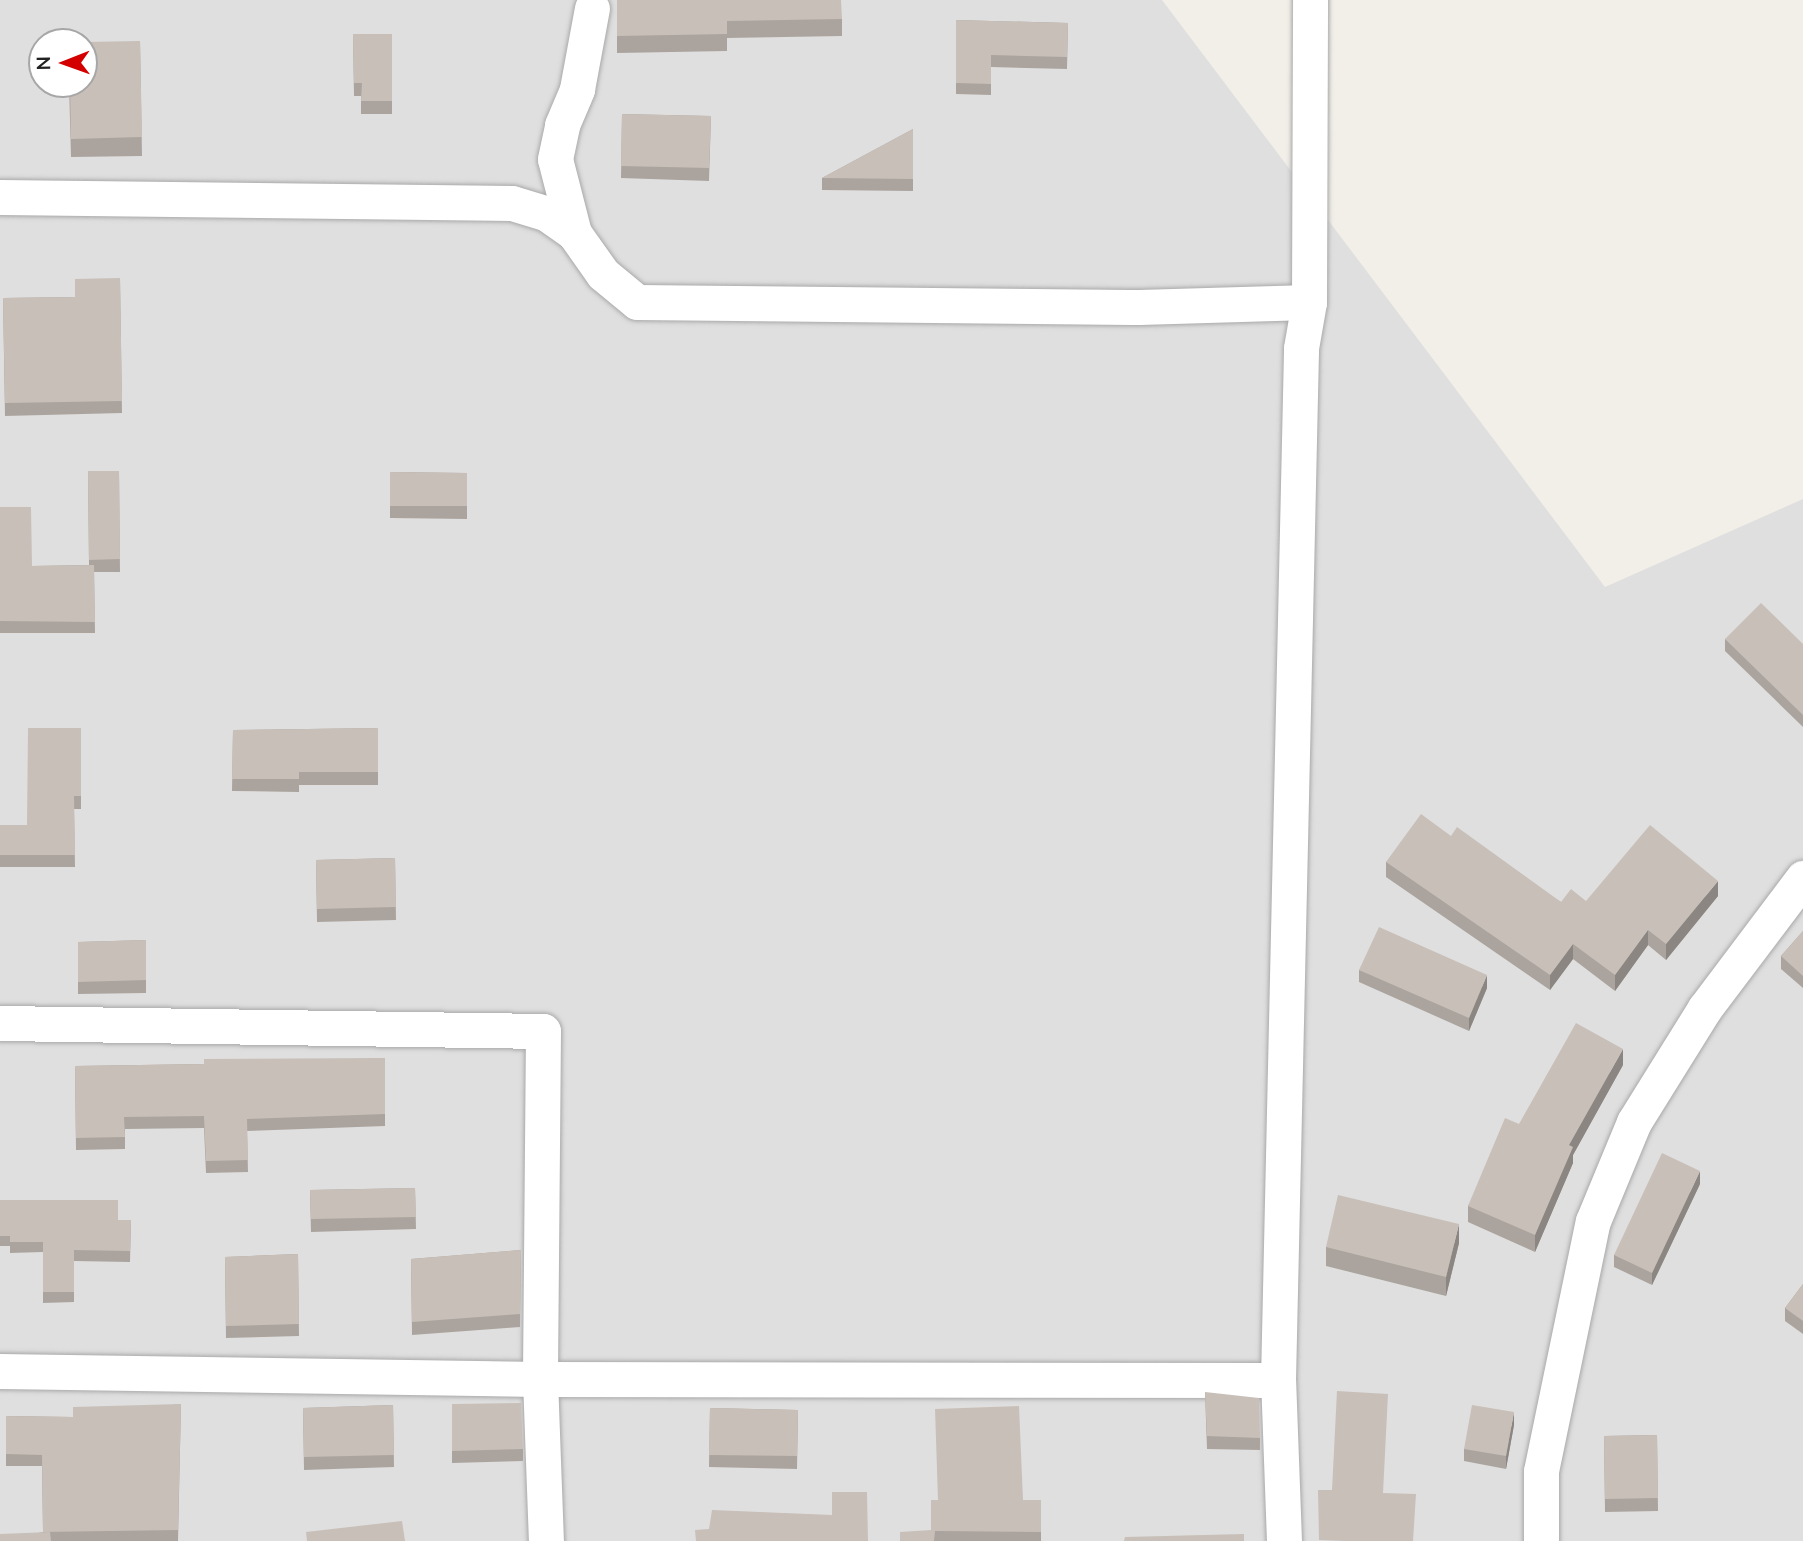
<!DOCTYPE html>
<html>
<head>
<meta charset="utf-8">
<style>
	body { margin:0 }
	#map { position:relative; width:1803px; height:1541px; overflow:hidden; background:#f2efe9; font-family:"Nunito Sans",sans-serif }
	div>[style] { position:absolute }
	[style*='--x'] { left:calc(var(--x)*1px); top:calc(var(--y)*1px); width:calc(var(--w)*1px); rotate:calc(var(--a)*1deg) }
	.residential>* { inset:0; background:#e0dfdf }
	.roads { filter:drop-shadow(0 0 2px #a9a9a9) drop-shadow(0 0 2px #a9a9a9) }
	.minor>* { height:35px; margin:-17.5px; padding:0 17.5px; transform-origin:17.5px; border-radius:17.5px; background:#fff }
	.wall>* { inset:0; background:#aba49e }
	.shaded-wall>* { inset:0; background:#8b8681 }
	.building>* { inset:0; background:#c7bfb8 }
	span { translate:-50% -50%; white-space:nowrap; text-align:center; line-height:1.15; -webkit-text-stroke:5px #fff; paint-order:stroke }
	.north { position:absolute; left:28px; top:28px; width:70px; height:70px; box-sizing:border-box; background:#fff; border:2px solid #a7a7a7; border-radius:50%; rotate:269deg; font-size:19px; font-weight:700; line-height:28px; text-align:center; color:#222 }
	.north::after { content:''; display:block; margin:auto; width:24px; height:32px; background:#d40000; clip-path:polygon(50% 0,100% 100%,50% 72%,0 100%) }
</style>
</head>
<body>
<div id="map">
	<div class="residential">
		<div style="clip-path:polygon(evenodd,0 0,1162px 0,1605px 587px,1803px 499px,1803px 1541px,0 1541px,0 0,42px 42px,84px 42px,84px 84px,42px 84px,42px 42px)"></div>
	</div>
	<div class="roads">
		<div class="minor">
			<div style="--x:0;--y:197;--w:512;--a:0.67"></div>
			<div style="--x:512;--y:203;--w:37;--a:17"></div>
			<div style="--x:547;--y:214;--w:33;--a:35"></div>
			<div style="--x:574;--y:233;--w:50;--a:54.7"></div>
			<div style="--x:603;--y:274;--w:44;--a:39.5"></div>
			<div style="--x:637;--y:302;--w:502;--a:0.57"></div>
			<div style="--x:1139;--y:307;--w:170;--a:-1.7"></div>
			<div style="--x:574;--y:233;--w:76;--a:-104.4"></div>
			<div style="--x:555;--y:159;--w:35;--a:-78"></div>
			<div style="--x:562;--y:125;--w:39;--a:-67"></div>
			<div style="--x:577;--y:89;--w:82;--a:-79.5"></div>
			<div style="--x:0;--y:1023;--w:543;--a:0.84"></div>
			<div style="--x:543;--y:1031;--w:348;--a:90.5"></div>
			<div style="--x:540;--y:1379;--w:162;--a:87.9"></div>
			<div style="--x:0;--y:1371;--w:540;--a:0.85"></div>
			<div style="--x:540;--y:1379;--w:738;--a:0.08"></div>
			<div style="--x:1284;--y:1541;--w:161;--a:-92.1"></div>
			<div style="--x:1278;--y:1380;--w:1032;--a:-88.72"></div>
			<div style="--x:1301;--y:348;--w:47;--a:-80.1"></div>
			<div style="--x:1309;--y:302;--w:302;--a:-89.8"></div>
			<div style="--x:1541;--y:1541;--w:70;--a:-90"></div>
			<div style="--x:1541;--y:1471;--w:255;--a:-78.3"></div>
			<div style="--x:1593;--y:1221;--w:107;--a:-67.5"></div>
			<div style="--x:1634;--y:1122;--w:134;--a:-58.1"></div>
			<div style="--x:1705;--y:1008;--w:163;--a:-53"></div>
		</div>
	</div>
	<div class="wall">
		<div style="clip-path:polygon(617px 0,842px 19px,842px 36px,727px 38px,727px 51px,617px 53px)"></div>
		<div style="clip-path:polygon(956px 20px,1068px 23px,1067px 69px,991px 67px,991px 95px,956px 94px)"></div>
		<div style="clip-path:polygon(353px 34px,392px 34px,392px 114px,361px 114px,361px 96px,354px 96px)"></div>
		<div style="clip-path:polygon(140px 41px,142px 156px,71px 157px,69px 84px)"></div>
		<div style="clip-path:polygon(622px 114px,711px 116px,709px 181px,621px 178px)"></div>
		<div style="clip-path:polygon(913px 129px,913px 191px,822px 190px,822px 178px)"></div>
		<div style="clip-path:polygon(120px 278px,122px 413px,5px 416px,3px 298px,75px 297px)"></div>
		<div style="clip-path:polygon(88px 471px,119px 471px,120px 572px,94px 572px,95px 633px,0 633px,0 507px,32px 566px,89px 565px)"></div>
		<div style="clip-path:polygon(390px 472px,467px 473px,467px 519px,390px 518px)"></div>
		<div style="clip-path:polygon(1725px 639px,1803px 644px,1803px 727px,1725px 651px)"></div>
		<div style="clip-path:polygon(81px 728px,81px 809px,74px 809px,75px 867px,0 867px,0 825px,27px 825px)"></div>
		<div style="clip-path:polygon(378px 728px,378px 785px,299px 785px,299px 792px,232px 791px,233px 730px)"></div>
		<div style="clip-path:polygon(1451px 836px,1561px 902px,1718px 896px,1666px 960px,1648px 945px,1615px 991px,1573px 959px,1550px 990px,1386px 877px,1386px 862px)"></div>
		<div style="clip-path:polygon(395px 858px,396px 920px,317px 922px,316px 860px)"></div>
		<div style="clip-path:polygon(1803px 931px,1803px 988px,1781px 969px,1781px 956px)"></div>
		<div style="clip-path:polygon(146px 940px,146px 993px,78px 994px,78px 942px)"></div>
		<div style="clip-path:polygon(1359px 970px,1487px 988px,1469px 1031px,1359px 982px)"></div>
		<div style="clip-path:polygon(385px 1058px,385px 1126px,247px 1131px,248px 1172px,206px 1173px,204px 1128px,125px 1129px,125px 1149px,76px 1150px,75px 1066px,204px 1064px)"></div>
		<div style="clip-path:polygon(1623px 1065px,1573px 1155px,1573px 1163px,1535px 1252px,1468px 1222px,1468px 1206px,1519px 1124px)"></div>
		<div style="clip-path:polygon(1700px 1184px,1652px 1285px,1614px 1267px,1614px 1255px)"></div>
		<div style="clip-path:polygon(415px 1188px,416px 1229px,311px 1232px,310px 1190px)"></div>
		<div style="clip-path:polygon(0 1200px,118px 1220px,131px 1220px,130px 1262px,74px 1261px,74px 1302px,43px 1303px,43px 1252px,10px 1253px,10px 1246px,0 1246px)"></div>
		<div style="clip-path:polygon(1459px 1243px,1446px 1296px,1326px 1266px,1326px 1247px)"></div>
		<div style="clip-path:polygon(521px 1250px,520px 1327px,412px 1335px,411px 1259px)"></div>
		<div style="clip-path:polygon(298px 1254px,299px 1336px,226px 1338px,225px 1257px)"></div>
		<div style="clip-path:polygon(1803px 1284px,1803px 1334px,1785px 1321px,1785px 1308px)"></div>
		<div style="clip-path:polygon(1205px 1392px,1260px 1438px,1260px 1450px,1207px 1449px)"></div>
		<div style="clip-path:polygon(181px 1404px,178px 1541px,0 1541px,43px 1532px,42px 1466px,6px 1466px,6px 1416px,73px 1417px)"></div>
		<div style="clip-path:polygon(452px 1404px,523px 1449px,523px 1461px,452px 1463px)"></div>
		<div style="clip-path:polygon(393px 1405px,394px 1467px,304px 1470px,303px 1408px)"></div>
		<div style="clip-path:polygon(710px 1408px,798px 1410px,797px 1469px,709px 1467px)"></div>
		<div style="clip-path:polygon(1514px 1425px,1506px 1469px,1464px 1461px,1464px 1449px)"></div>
		<div style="clip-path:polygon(1657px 1435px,1658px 1511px,1605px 1512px,1604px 1436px)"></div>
		<div style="clip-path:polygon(1023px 1500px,1041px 1500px,1041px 1541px,900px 1541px)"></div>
	</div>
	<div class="shaded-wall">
		<div style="clip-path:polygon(1718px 881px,1718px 896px,1666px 960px,1666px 944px)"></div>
		<div style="clip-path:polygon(1648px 930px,1648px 945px,1615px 991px,1615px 975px)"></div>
		<div style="clip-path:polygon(1573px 944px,1573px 959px,1550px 990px,1550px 975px)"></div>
		<div style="clip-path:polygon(1487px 975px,1487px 988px,1469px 1031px,1469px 1018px)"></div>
		<div style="clip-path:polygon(1623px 1049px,1623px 1065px,1573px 1155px,1573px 1163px,1535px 1252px,1535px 1235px,1569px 1145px)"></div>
		<div style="clip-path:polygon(1700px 1171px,1700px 1184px,1652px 1285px,1652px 1273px)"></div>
		<div style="clip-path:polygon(1459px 1224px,1459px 1243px,1446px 1296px,1446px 1277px)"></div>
		<div style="clip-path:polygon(1514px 1412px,1514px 1425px,1506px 1469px,1506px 1456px)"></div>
	</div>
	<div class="building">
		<div style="clip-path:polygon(617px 0,841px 0,842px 19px,727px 21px,727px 34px,617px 36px)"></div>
		<div style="clip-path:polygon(956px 20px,1068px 23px,1067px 57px,991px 55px,991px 84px,956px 83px)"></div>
		<div style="clip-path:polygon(353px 34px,392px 34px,392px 101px,361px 101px,362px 83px,354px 83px)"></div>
		<div style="clip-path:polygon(140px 41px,142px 137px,71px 139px,70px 84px,84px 84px,84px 42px)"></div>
		<div style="clip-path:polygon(622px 114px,711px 116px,709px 168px,621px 166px)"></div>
		<div style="clip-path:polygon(913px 129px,913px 179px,822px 178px)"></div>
		<div style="clip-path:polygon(120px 278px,122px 401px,5px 403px,3px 298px,75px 297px,75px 279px)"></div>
		<div style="clip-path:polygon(88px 471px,119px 471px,120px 559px,89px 560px)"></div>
		<div style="clip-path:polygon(390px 472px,467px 473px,467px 506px,390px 506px)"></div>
		<div style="clip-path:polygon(0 507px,31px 507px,32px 566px,94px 565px,95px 622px,0 621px)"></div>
		<div style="clip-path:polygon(1761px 603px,1803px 644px,1803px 715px,1725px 639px)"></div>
		<div style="clip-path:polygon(28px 728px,81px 728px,81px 796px,74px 796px,75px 855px,0 855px,0 825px,27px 825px)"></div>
		<div style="clip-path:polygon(378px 728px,378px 772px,299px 772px,299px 779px,232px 779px,233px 730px)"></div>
		<div style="clip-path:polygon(1421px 814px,1451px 836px,1457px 827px,1561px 902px,1571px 889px,1586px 901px,1650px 825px,1718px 881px,1666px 944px,1648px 930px,1615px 975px,1573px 944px,1550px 975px,1386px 862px)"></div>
		<div style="clip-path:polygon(395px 858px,396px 907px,317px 909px,316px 860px)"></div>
		<div style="clip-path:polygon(1379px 927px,1487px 975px,1469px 1018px,1359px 970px)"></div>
		<div style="clip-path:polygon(1803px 931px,1803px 976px,1781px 956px)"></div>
		<div style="clip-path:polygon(146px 940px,146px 980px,78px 982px,78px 942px)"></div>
		<div style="clip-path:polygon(1576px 1023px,1623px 1049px,1569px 1145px,1573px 1147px,1535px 1235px,1468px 1206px,1505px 1118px,1519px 1124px)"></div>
		<div style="clip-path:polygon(385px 1058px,385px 1114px,247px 1119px,248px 1160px,206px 1161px,204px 1116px,124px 1117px,125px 1137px,76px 1138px,75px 1066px,204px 1064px,204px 1059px)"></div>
		<div style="clip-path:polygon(1662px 1153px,1700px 1171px,1652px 1273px,1614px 1255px)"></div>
		<div style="clip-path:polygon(415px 1188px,416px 1217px,311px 1219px,310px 1190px)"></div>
		<div style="clip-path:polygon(1338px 1195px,1459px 1224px,1446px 1277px,1326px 1247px)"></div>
		<div style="clip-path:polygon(0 1200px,118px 1200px,118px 1220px,131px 1220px,130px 1251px,74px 1250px,74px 1292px,43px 1292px,43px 1242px,10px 1242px,10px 1236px,0 1236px)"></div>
		<div style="clip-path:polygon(521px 1250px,520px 1314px,412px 1322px,411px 1259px)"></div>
		<div style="clip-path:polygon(298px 1254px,299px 1324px,226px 1326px,225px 1257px)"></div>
		<div style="clip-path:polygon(1803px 1284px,1803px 1321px,1785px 1308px)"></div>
		<div style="clip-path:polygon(1337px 1391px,1388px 1394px,1383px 1493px,1416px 1494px,1413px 1541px,1345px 1541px,1319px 1540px,1318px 1490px,1332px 1490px)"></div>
		<div style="clip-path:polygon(1205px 1392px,1259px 1398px,1260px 1438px,1207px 1436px)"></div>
		<div style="clip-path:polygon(521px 1403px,523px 1449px,452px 1451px,452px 1404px)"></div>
		<div style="clip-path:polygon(181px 1404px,178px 1530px,43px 1532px,42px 1455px,6px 1454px,6px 1416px,73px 1417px,73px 1407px)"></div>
		<div style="clip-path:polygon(393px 1405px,394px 1455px,304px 1457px,303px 1408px)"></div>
		<div style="clip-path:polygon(1472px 1405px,1514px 1412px,1506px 1456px,1464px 1449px)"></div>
		<div style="clip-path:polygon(1019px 1406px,1023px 1500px,1041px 1500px,1041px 1532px,935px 1531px,934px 1541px,900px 1541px,900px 1532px,931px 1530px,931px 1500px,938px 1500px,935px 1409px)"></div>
		<div style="clip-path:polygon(710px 1408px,798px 1410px,797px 1456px,709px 1455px)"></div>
		<div style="clip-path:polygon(1657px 1435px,1658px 1498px,1605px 1499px,1604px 1436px)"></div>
		<div style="clip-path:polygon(832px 1492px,867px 1492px,868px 1541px,696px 1541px,695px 1530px,709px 1529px,712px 1510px,832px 1515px)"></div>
		<div style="clip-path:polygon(402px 1521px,405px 1541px,307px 1541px,306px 1532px)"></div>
		<div style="clip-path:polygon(50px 1532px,51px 1541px,0 1541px,0 1534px)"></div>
		<div style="clip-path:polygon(1244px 1534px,1244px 1541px,1124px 1541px,1125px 1537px)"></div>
	</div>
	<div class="north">N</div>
</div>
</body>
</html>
